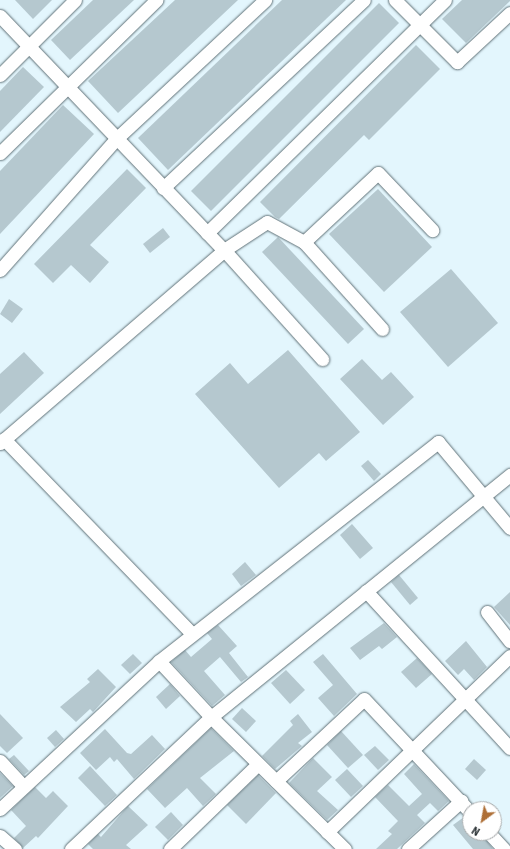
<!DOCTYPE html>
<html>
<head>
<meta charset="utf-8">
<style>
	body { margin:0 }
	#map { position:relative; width:510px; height:849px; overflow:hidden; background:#e3f6fd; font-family:"Source Sans 3",sans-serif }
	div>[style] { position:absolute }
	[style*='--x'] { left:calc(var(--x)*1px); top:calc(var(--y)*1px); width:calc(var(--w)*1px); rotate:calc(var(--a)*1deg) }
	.building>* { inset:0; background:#b5c8cf }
	.roads { filter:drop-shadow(0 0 1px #607177) drop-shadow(0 0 1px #607177) }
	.minor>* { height:13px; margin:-6.5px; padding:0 6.5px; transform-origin:6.5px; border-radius:6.5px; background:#fff }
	span { translate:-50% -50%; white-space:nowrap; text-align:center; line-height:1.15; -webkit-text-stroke:3px #fff; paint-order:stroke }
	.north { position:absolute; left:462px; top:801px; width:40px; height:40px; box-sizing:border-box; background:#fff; border:1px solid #a7aaab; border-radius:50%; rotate:212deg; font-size:11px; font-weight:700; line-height:16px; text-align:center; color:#242b2e }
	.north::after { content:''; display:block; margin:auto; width:14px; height:18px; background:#ae6f36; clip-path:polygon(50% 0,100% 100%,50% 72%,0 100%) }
</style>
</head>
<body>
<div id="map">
	<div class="building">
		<div style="clip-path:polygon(15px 0,52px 0,33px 19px)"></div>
		<div style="clip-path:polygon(93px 0,134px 0,70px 60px,51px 40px)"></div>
		<div style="clip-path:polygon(175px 0,238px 0,118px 113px,88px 81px)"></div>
		<div style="clip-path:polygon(282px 0,346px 0,168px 170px,138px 138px)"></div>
		<div style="clip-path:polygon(462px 0,510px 0,510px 1px,466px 43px,442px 19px)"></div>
		<div style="clip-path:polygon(379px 3px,399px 23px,211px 211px,191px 191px)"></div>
		<div style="clip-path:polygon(416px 45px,440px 69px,369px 140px,364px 135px,279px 219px,275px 217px,260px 202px)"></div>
		<div style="clip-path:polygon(23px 67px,44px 87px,0 132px,0 91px)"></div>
		<div style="clip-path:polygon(63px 105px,94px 134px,0 234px,0 171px)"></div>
		<div style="clip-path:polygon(127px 169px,146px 188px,90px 245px,109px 262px,90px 283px,71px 265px,53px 283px,34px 264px)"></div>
		<div style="clip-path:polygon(378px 189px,432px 247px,384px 292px,329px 234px)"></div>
		<div style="clip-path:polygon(163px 228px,170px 237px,150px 253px,143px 244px)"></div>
		<div style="clip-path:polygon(278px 237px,364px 329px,348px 344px,262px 252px)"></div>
		<div style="clip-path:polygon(451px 269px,498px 323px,448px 367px,400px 312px)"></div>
		<div style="clip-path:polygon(9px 299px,23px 309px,12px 323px,0 314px)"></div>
		<div style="clip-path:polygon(288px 350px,360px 432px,326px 461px,319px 453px,279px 488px,195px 394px,230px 363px,248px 384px)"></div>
		<div style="clip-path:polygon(24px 352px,44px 373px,0 414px,0 374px)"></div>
		<div style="clip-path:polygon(362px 359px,382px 380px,391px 372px,414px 397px,383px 425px,340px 379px)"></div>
		<div style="clip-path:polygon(368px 460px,381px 474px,374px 481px,361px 466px)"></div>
		<div style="clip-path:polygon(352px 524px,373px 548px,360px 559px,340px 535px)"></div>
		<div style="clip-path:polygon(245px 562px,256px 575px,241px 586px,232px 574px)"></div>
		<div style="clip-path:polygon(399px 575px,418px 598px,410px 605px,391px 582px)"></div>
		<div style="clip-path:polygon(510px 592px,510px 625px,494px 607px)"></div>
		<div style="clip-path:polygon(384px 623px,397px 637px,382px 649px,379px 646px,360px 660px,350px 648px)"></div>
		<div style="clip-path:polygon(218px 625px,237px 646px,229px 653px,248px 677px,241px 682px,220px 657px,204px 671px,225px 695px,212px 706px,171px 662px,185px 650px,191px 657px,212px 639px,207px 633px)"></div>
		<div style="clip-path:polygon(466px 641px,487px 667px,474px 680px,464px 669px,458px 675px,445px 661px)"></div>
		<div style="clip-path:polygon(133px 654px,142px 663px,130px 674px,121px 665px)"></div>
		<div style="clip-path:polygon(323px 654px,357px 694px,334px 716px,318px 698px,333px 685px,313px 662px)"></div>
		<div style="clip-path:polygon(417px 658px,432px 674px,416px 688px,401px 672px)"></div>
		<div style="clip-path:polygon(98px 669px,116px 687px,93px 712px,90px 709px,76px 722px,60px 707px,90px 682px,87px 679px)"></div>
		<div style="clip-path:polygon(286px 670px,305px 690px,290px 704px,271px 683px)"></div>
		<div style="clip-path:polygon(170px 684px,180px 696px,166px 709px,156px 697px)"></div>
		<div style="clip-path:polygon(242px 708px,256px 721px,246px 732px,232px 719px)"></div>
		<div style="clip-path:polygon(0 714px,23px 738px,7px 753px,0 746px)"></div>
		<div style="clip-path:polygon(298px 714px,312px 732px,298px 743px,302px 746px,275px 769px,262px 756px,293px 725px,290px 721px)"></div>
		<div style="clip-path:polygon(211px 728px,234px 751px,200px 778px,216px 794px,203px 806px,187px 788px,165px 808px,147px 789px)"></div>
		<div style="clip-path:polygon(105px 729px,127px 753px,131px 754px,152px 735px,165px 749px,134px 779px,117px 759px,114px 762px,110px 757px,96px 770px,80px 753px)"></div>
		<div style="clip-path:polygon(56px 730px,64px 739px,55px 747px,47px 738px)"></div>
		<div style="clip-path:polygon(341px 731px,363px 755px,348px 768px,327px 745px)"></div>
		<div style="clip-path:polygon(375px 746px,389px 760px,378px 770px,364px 755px)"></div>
		<div style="clip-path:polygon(14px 755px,29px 771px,24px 775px,9px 759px)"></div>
		<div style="clip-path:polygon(313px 758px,332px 777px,317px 791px,338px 810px,327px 820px,289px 783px)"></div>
		<div style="clip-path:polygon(474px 759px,486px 770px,477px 780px,465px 769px)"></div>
		<div style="clip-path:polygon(414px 764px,449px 801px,438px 811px,430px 803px,417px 815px,425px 823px,397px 849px,376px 849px,392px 834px,388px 831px,398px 821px,375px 797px,388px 785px,409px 806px,422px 794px,404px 774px)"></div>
		<div style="clip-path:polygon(90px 766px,117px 795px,105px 806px,78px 778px)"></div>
		<div style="clip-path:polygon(347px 769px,363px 786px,351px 797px,335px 780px)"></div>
		<div style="clip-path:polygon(0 773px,13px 786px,0 798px)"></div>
		<div style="clip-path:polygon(258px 775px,276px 793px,246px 824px,227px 805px)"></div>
		<div style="clip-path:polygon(35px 787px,46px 798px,53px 791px,68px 806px,38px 838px,36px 836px,23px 848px,14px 838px,26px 826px,11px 810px)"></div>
		<div style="clip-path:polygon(128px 806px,148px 825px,126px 845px,131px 849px,93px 849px,88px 844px,98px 834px,101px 837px)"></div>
		<div style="clip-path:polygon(171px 812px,183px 825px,168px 840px,155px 827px)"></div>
		<div style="clip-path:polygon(464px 817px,470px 820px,470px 833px,481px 833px,493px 849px,473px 849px,453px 825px)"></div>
	</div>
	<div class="roads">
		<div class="minor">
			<div style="--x:395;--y:0;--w:88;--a:45"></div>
			<div style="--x:457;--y:62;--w:72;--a:-42.8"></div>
			<div style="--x:0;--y:16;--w:324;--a:46.3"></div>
			<div style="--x:224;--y:250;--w:147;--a:48"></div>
			<div style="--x:0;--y:75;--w:106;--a:-45"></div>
			<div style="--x:0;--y:153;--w:219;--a:-44.4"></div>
			<div style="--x:163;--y:188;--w:275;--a:-43.1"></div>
			<div style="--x:207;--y:233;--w:333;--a:-44.4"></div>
			<div style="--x:304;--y:242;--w:117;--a:48.1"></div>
			<div style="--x:0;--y:270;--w:175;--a:-48.5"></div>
			<div style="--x:116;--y:139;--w:204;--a:-43"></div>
			<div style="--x:4;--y:439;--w:271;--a:46"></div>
			<div style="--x:0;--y:443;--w:296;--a:-40.7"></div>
			<div style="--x:224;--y:250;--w:51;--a:-33.1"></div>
			<div style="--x:267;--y:222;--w:42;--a:28.4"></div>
			<div style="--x:304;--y:242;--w:101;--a:-43"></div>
			<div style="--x:378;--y:173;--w:79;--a:46.5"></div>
			<div style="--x:366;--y:591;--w:213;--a:47.5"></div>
			<div style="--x:487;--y:612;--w:37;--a:52"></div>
			<div style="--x:159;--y:661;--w:76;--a:47.1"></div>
			<div style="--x:211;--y:717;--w:188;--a:44.6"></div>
			<div style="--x:0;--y:761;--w:35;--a:47"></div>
			<div style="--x:276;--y:781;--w:120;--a:-43"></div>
			<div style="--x:364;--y:699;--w:155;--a:46.8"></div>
			<div style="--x:0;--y:809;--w:217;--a:-42.9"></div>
			<div style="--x:159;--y:661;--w:355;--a:-38.1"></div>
			<div style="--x:438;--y:442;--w:112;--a:50.1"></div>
			<div style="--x:327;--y:832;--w:254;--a:-43.9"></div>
			<div style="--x:489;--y:833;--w:22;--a:47"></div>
			<div style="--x:0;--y:836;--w:20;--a:41"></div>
			<div style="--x:71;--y:849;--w:192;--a:-43.3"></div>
			<div style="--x:211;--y:717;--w:385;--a:-39"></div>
			<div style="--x:170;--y:849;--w:122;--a:-44"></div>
			<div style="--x:408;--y:849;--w:72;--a:-42.2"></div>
		</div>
	</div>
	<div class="north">N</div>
</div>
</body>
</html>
